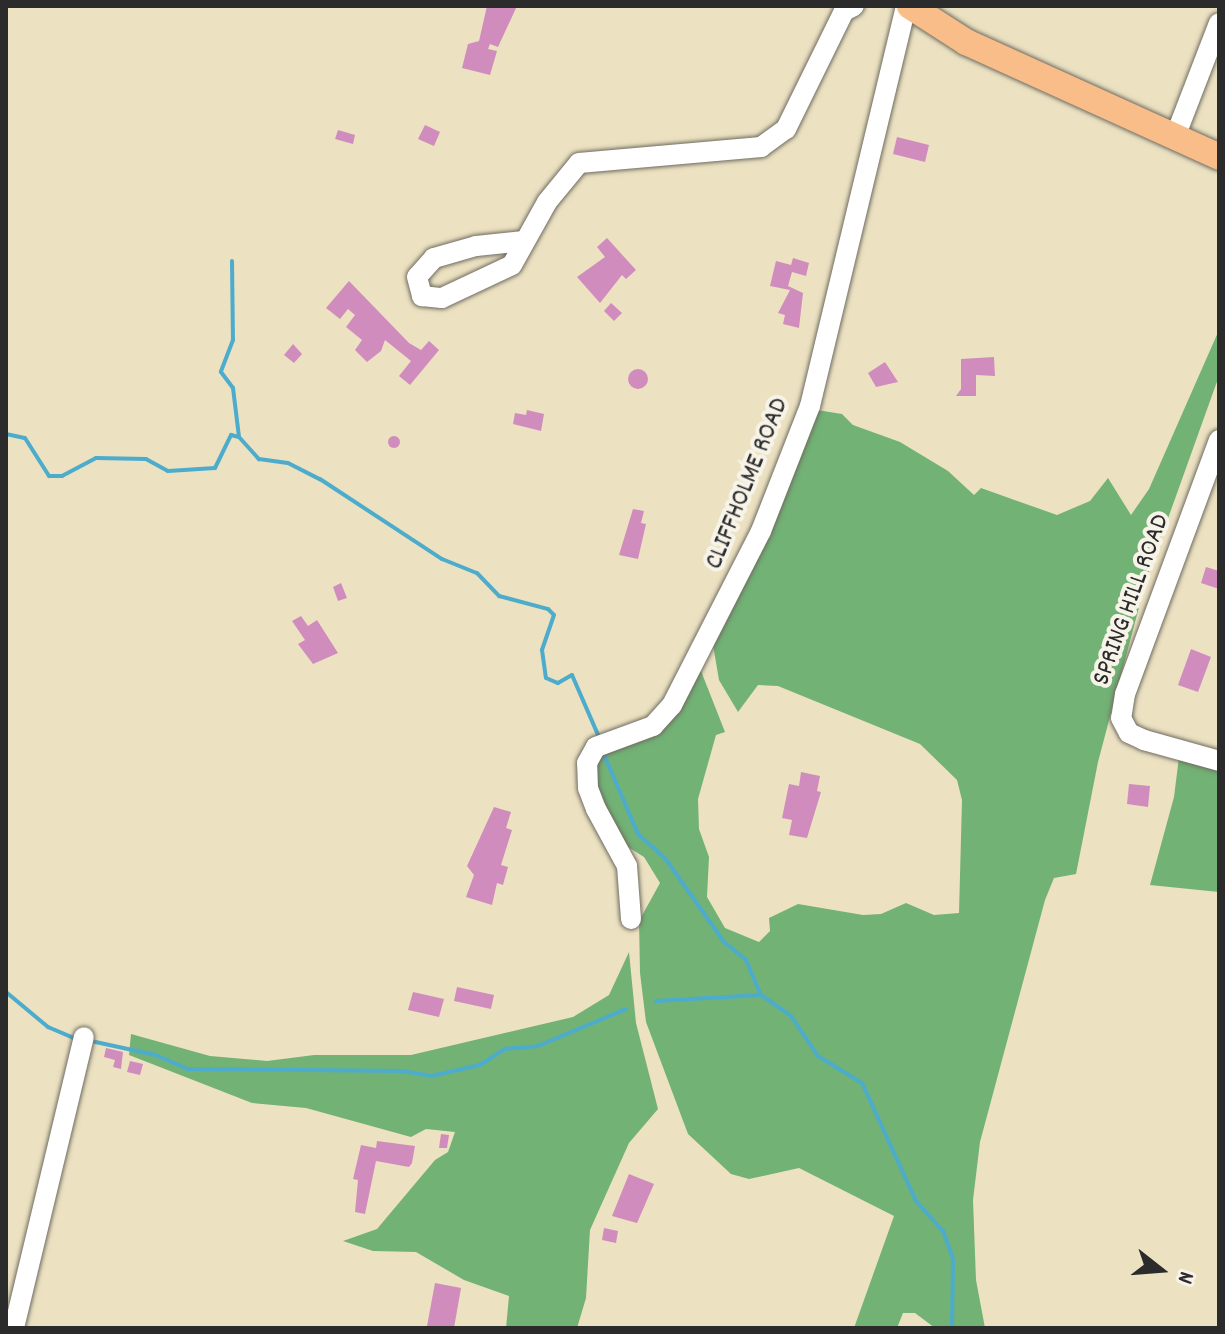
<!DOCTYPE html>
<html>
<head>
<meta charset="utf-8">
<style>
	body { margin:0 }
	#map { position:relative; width:1225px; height:1334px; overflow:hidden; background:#ece2c2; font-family:Dekko,sans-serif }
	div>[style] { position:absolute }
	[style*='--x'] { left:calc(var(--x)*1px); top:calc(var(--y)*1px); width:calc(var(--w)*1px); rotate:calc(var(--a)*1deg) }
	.forest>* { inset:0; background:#72b275 }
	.stream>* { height:4px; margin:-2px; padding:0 2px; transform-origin:2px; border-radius:2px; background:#4daccc }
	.building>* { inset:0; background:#d08cbc }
	.round { border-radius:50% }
	.roads { filter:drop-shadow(0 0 2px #6f6b60) drop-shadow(0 0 2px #6f6b60) }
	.minor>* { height:20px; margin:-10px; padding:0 10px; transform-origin:10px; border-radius:10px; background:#fff }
	.major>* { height:26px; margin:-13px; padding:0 13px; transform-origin:13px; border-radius:13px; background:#f8bd89 }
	span { translate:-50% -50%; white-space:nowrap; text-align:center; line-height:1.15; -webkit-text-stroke:8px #f7f3e8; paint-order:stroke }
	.street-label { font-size:26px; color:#2b2b2b }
	.frame { position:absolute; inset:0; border:8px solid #2b2b2b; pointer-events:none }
	.north { position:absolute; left:1121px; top:1230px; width:80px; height:80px; -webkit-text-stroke:6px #f7f3e8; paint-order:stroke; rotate:107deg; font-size:22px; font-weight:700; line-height:32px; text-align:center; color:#2b2b2b }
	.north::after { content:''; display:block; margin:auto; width:28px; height:36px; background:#2b2b2b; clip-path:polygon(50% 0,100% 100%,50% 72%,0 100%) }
</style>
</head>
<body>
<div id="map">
	<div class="forest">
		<div style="clip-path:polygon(1219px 330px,1219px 376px,1147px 577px,1098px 762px,1076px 874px,1054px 878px,1045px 900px,980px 1142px,973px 1200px,976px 1280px,985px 1328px,935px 1328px,915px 1313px,903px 1313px,897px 1328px,854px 1328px,894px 1216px,799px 1168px,749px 1179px,731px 1174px,688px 1134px,646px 1022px,640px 973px,639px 921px,660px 883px,644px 857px,628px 847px,595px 795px,597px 759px,672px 715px,701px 671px,725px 732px,716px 735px,698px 799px,699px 829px,709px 857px,707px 897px,725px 928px,759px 942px,770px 931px,769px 918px,798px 904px,863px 915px,881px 914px,906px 903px,934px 915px,959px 913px,962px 800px,957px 780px,920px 744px,778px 686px,758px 685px,738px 712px,719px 680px,713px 645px,817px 410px,842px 414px,853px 425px,900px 442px,948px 471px,974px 495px,981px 488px,1057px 515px,1090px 501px,1108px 478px,1131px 515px,1149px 489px)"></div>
		<div style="clip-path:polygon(1179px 757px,1219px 769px,1219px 892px,1150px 885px,1174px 797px)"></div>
		<div style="clip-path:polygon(629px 952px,636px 1023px,658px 1109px,629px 1143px,590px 1230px,586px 1298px,577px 1328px,506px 1328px,509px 1296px,464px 1280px,416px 1252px,373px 1251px,343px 1241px,377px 1229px,435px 1160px,448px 1152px,455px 1132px,426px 1129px,411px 1137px,306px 1108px,252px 1103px,129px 1055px,131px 1034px,210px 1056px,267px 1061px,314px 1055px,411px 1055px,573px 1017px,609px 995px)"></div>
	</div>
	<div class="stream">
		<div style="--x:232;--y:261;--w:79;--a:89.3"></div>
		<div style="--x:233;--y:340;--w:34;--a:111"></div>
		<div style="--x:221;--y:372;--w:20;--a:53"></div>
		<div style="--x:233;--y:388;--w:49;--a:83"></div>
		<div style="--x:6;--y:434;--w:19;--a:12"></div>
		<div style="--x:25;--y:438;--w:45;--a:57.7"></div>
		<div style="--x:49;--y:476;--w:13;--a:0"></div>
		<div style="--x:62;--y:476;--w:38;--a:-28"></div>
		<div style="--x:96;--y:458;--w:50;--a:1.1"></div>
		<div style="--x:146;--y:459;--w:25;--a:29"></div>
		<div style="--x:168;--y:471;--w:47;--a:-3.7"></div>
		<div style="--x:215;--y:468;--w:37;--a:-64"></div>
		<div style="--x:231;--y:435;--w:8;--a:14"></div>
		<div style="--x:239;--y:437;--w:30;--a:48"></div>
		<div style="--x:259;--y:459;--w:29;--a:8"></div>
		<div style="--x:288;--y:463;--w:36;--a:27"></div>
		<div style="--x:320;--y:479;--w:146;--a:33.3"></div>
		<div style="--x:442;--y:559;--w:38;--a:22"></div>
		<div style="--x:477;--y:573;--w:32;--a:46"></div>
		<div style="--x:499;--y:596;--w:51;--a:14.9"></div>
		<div style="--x:548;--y:609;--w:8;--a:45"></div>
		<div style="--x:554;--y:615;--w:37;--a:109"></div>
		<div style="--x:542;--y:650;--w:28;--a:82"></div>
		<div style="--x:546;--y:678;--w:13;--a:23"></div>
		<div style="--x:558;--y:683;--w:16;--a:-30"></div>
		<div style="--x:572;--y:675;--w:68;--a:66.5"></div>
		<div style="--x:602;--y:750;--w:91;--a:66.8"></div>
		<div style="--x:638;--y:834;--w:36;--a:42"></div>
		<div style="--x:665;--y:858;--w:103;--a:54.9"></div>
		<div style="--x:724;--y:942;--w:28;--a:39"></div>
		<div style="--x:746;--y:960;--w:38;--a:67"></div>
		<div style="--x:761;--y:995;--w:37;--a:35"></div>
		<div style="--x:791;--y:1016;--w:48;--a:56"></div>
		<div style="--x:818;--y:1056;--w:52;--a:31.5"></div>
		<div style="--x:862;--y:1083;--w:130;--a:65.4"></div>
		<div style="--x:916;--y:1201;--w:40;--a:48"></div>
		<div style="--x:943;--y:1231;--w:30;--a:70"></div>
		<div style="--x:953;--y:1259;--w:69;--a:90.8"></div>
		<div style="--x:6;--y:992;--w:55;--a:39.8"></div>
		<div style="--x:48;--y:1027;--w:34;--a:23"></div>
		<div style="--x:656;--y:1001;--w:105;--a:-3.3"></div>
		<div style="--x:91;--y:1041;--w:66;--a:12.2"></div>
		<div style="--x:156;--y:1055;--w:35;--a:24"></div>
		<div style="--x:188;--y:1069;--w:215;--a:0.5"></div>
		<div style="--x:403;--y:1071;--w:28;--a:10"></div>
		<div style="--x:431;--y:1076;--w:50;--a:-12.7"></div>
		<div style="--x:480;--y:1065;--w:30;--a:-33"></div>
		<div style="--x:505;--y:1049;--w:33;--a:-5"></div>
		<div style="--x:538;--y:1046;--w:95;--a:-22.8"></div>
	</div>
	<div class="building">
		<div style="clip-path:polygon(487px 6px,517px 6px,498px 47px,490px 44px,488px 49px,497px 51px,490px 75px,462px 68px,468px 44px,479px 41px)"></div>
		<div style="clip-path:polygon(425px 125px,440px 132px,434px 146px,418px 139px)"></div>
		<div style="clip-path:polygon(338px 130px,355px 135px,353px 144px,335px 139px)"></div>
		<div style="clip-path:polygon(897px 137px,929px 145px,925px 162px,893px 154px)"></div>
		<div style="clip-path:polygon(607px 238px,636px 270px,626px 279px,622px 275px,600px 303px,577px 277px,605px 257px,597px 247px)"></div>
		<div style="clip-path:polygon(793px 258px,809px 263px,806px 276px,792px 272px,788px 286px,803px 293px,799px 328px,783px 324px,785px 315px,778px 313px,790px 290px,770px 286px,776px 261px,791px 265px)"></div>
		<div style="clip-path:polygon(349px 281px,409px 343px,421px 350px,429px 341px,439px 350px,410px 385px,399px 376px,411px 361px,385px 340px,381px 351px,367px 362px,355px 350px,362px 340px,346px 327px,355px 315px,348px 309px,340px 319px,326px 308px)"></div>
		<div style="clip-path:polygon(611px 303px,622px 313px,614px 321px,604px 311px)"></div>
		<div style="clip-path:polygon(293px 344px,302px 354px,294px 363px,284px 355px)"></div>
		<div style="clip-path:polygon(994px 357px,995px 376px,976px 375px,976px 396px,956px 396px,961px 389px,961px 359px)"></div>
		<div style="clip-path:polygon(885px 362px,898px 382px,876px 387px,868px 373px)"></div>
		<div class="round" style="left:628px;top:369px;width:20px;height:20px"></div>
		<div style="clip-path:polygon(527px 410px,544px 414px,541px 431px,513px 424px,515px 413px,526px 415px)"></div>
		<div class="round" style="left:388px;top:436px;width:12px;height:12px"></div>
		<div style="clip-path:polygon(633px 509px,644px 511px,641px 523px,646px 524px,638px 559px,619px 555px)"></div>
		<div style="clip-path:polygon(1206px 567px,1219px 571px,1219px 589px,1201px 583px)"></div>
		<div style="clip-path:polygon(341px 583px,347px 598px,338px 601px,333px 587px)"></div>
		<div style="clip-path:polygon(301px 616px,308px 626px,317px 620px,338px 653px,313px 664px,298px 644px,305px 640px,292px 621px)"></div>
		<div style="clip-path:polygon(1191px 649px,1211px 657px,1198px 692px,1178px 685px)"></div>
		<div style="clip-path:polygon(801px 772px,820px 776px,817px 791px,821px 792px,807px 838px,789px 835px,792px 820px,782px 818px,789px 784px,799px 786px)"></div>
		<div style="clip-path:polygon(1129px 784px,1150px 786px,1148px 807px,1127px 804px)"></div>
		<div style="clip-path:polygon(494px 807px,511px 812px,506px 828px,512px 830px,501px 865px,508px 867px,503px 885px,497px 883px,492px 905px,466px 897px,474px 875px,467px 866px)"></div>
		<div style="clip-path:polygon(457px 987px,494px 995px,491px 1009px,454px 1001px)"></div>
		<div style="clip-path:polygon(413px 992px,444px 999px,439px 1017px,408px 1010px)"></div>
		<div style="clip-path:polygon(106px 1048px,123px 1052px,121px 1069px,113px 1067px,115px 1060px,104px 1057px)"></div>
		<div style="clip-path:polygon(130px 1061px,143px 1064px,140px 1075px,127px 1072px)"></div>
		<div style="clip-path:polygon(441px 1134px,449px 1135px,447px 1148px,439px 1148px)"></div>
		<div style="clip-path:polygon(377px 1141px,415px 1146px,412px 1163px,409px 1167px,376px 1161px,365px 1214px,355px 1212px,358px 1180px,353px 1179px,361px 1145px,376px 1148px)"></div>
		<div style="clip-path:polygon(629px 1174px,654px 1184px,637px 1223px,612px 1216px)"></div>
		<div style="clip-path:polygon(604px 1228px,618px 1231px,616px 1243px,602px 1240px)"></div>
		<div style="clip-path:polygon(435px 1283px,461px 1288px,454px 1328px,427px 1326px)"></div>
	</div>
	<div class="roads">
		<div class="minor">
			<div style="--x:1175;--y:137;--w:122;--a:-68.9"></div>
			<div style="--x:524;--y:241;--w:48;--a:174.1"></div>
			<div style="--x:476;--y:246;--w:44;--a:164.1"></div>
			<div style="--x:434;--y:258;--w:25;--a:132"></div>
			<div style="--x:417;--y:277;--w:20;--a:75"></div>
			<div style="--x:422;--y:296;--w:20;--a:6"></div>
			<div style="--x:442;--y:298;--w:77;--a:-25.2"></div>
			<div style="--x:512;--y:265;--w:72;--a:-60.9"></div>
			<div style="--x:547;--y:202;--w:50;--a:-50.6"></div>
			<div style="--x:579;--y:163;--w:183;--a:-5"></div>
			<div style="--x:761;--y:147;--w:31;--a:-36"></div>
			<div style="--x:786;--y:129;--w:131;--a:-63.8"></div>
			<div style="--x:844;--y:11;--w:11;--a:-27"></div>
			<div style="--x:1219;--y:440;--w:271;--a:110.3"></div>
			<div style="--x:1125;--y:694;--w:24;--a:99"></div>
			<div style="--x:1121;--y:718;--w:17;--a:62"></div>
			<div style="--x:1129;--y:733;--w:17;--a:25"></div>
			<div style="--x:1144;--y:740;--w:78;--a:15.6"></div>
			<div style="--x:631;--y:919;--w:53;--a:-94.3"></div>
			<div style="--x:627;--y:866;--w:65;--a:-118.5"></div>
			<div style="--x:596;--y:809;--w:22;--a:-111"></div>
			<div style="--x:588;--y:788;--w:25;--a:-92"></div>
			<div style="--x:587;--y:763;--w:18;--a:-61"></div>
			<div style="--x:596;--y:747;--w:61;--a:-20.2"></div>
			<div style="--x:653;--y:726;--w:28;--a:-48"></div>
			<div style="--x:672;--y:705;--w:195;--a:-62.9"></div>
			<div style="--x:761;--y:531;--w:134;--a:-68.6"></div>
			<div style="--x:810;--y:406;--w:411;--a:-76.5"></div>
			<div style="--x:14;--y:1328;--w:299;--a:-76.5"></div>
		</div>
		<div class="major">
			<div style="--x:910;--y:6;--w:67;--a:32.7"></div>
			<div style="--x:966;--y:42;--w:278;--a:24.4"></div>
		</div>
	</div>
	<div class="street-label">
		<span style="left:748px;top:484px;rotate:-68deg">CLIFFHOLME ROAD</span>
		<span style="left:1132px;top:600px;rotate:-70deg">SPRING HILL ROAD</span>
	</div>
	<div class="frame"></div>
	<div class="north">N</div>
</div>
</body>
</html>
